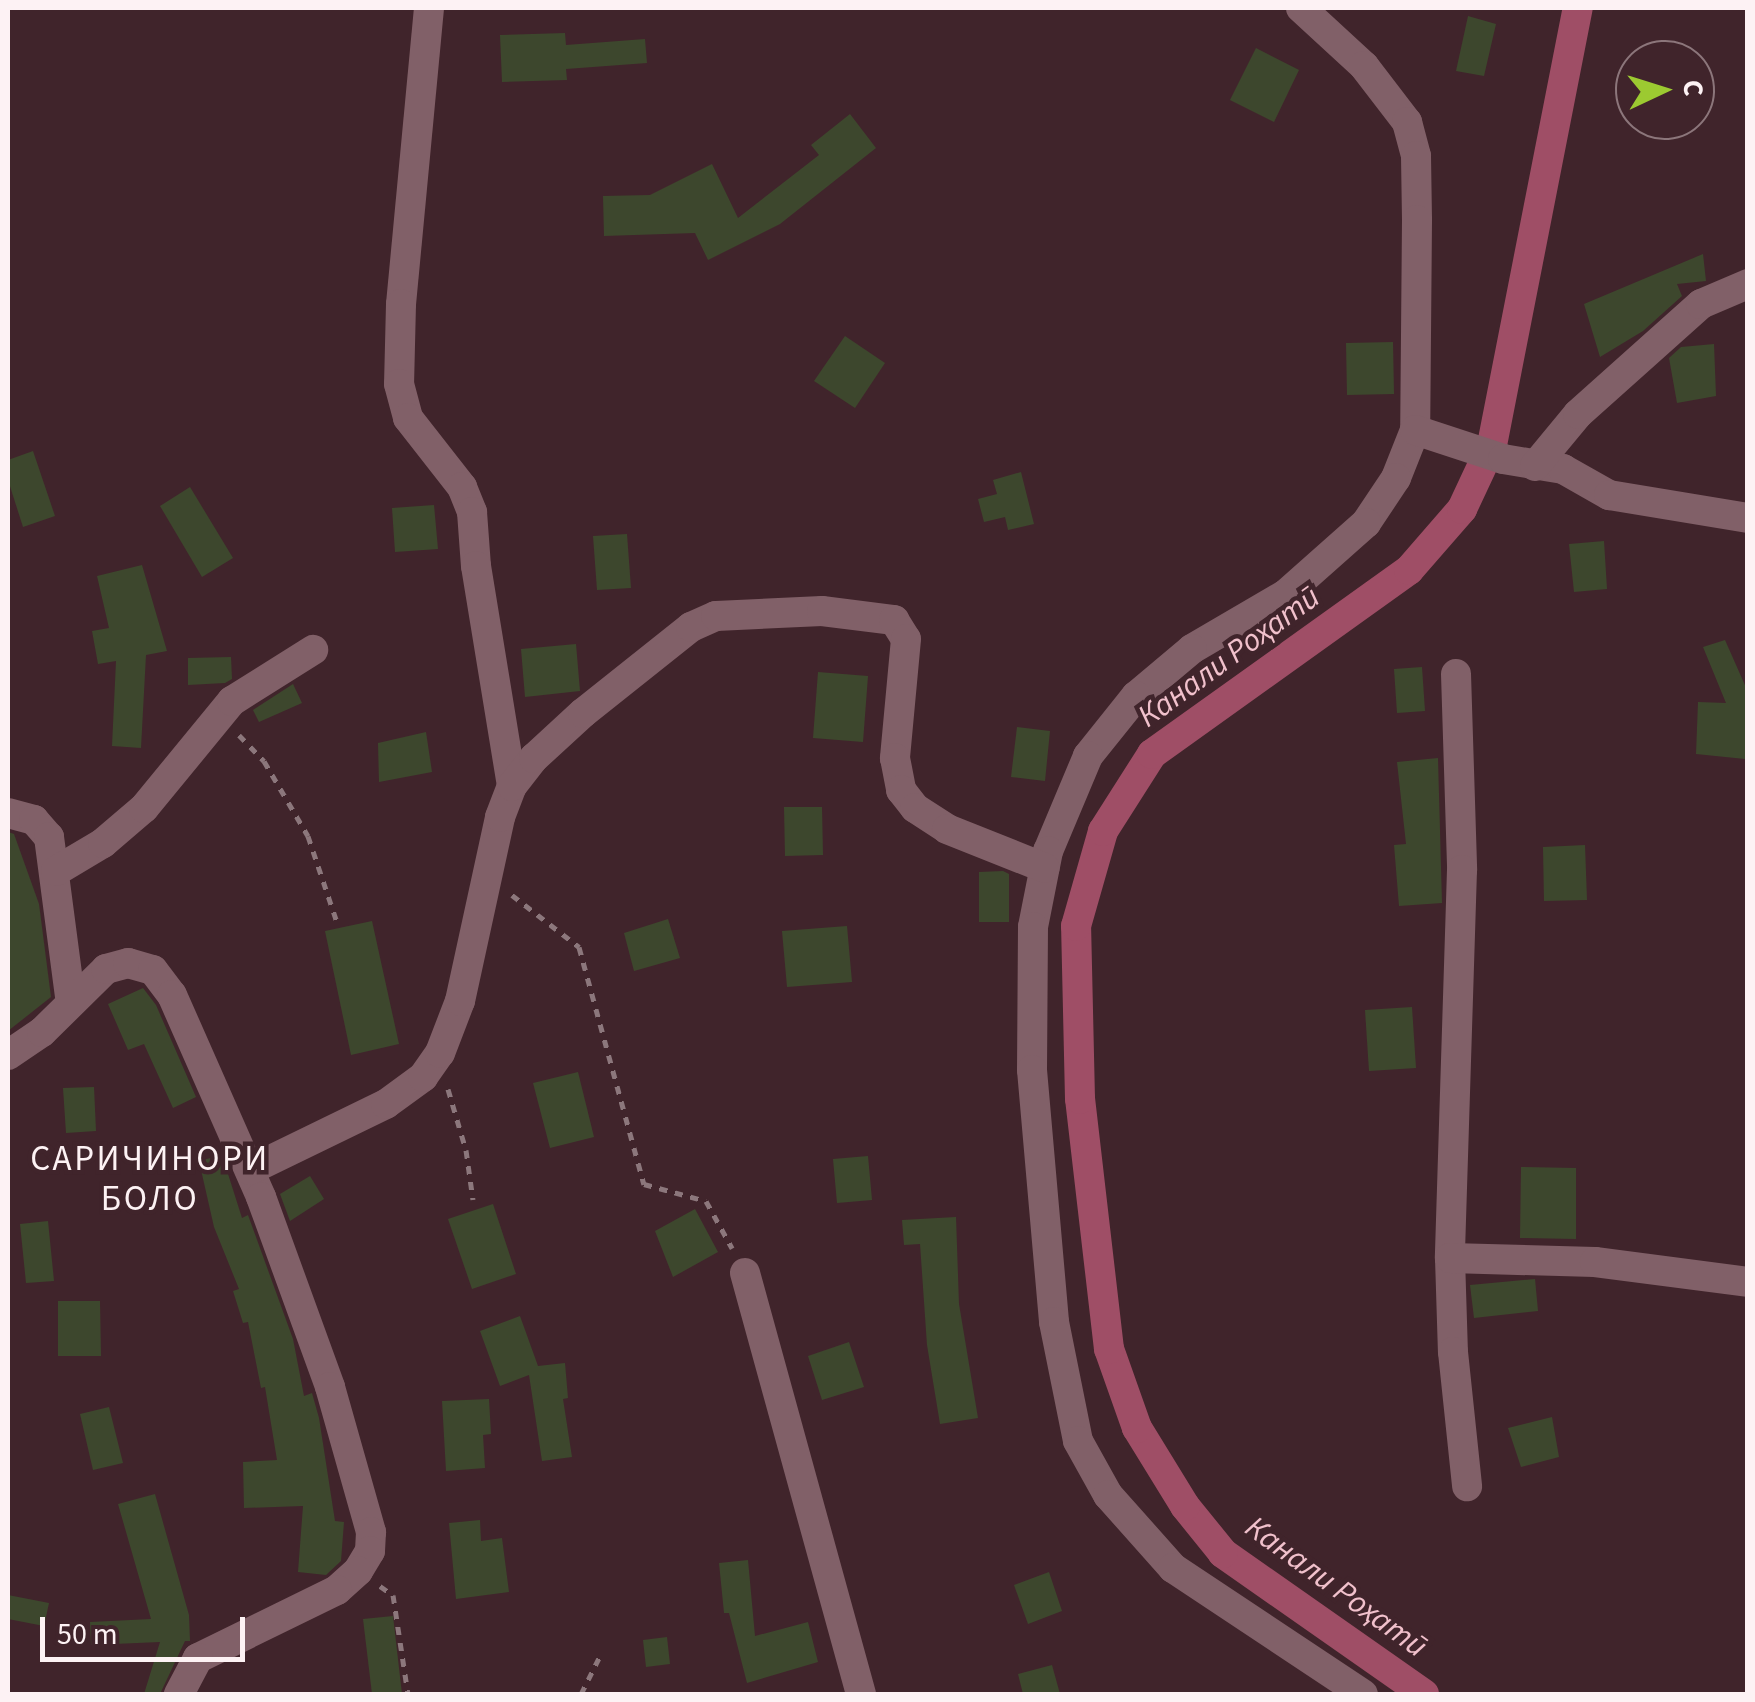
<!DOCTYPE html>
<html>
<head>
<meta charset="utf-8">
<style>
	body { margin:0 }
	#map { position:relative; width:1755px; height:1702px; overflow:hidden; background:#40242b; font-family:"Source Sans 3",sans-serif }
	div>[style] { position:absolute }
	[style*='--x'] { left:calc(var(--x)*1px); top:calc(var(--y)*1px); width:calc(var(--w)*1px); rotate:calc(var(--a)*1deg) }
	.canal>* { height:30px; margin:-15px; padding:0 15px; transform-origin:15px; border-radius:15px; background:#9f4e66 }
	.building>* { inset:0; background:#3d472d }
	.path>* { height:5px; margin-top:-2.5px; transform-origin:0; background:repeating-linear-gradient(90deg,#8c777c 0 8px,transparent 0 16px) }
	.minor>* { height:30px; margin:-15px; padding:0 15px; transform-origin:15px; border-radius:15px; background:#816068 }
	span { translate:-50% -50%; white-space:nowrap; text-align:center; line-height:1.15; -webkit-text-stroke:9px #40242b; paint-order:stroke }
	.water-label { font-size:32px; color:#f1c1cc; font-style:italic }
	.quarter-label { font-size:35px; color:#fdf2f4; letter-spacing:2.5px }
	.frame { position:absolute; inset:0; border:10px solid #fdf2f4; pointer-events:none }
	.north { position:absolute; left:1615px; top:40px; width:100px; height:100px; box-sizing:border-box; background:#40242b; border:2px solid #8c767b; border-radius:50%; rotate:86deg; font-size:28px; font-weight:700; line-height:40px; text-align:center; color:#fdf2f4 }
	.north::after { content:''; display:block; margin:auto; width:35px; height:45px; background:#9cca31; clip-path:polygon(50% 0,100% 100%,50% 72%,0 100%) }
	.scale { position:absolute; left:40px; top:1617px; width:205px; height:45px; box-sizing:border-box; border:5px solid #fdf2f4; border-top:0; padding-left:12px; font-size:30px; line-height:35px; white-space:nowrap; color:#fdf2f4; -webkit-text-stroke:8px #40242b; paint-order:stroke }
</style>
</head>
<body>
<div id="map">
	<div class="canal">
		<div style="--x:1424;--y:1694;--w:246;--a:-145"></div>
		<div style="--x:1223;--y:1553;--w:60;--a:-129"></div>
		<div style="--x:1185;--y:1506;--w:92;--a:-121.6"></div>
		<div style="--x:1137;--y:1428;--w:84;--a:-109.5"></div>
		<div style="--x:1109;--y:1349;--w:252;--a:-96.6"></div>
		<div style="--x:1080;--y:1099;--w:173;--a:-91.3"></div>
		<div style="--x:1076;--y:926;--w:99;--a:-74.1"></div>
		<div style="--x:1103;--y:831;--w:91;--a:-57.5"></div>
		<div style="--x:1152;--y:754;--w:316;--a:-35.6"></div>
		<div style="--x:1409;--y:570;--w:81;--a:-49"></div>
		<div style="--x:1462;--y:509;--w:71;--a:-64.9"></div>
		<div style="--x:1492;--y:445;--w:445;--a:-78.9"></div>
	</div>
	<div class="building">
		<div style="clip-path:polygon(1468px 16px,1496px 24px,1484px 76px,1456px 71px)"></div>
		<div style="clip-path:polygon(565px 33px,566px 45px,645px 39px,647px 63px,566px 69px,567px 80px,502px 82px,500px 35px)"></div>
		<div style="clip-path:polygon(1256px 48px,1299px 70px,1274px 122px,1230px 100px)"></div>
		<div style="clip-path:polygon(850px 114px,876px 148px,780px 224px,708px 260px,695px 233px,604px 236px,603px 196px,650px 195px,712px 164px,738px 218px,819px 155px,811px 145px)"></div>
		<div style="clip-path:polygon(1703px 254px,1706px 281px,1677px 284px,1682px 296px,1643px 331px,1600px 357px,1584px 304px)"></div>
		<div style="clip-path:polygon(845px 336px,885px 363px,855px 408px,814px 381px)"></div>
		<div style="clip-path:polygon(1393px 342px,1394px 394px,1347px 395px,1346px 343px)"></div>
		<div style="clip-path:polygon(1714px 344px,1716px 396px,1677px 403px,1669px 358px,1681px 347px)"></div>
		<div style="clip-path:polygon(33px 451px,55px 516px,23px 527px,8px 480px,8px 460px)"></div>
		<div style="clip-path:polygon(1021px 472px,1034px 524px,1008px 530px,1005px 517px,984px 522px,978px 499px,997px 494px,993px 480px)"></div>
		<div style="clip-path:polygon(190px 487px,233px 558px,202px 577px,160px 506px)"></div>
		<div style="clip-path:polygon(434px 505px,438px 549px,395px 552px,392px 508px)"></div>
		<div style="clip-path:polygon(627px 534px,631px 588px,597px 590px,593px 536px)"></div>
		<div style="clip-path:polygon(1604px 541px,1607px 589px,1574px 592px,1569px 544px)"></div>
		<div style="clip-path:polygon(142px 565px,167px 651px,146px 655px,141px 748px,112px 746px,116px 661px,98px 664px,92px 631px,109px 628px,97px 576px)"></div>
		<div style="clip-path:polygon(1725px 640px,1748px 692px,1745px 759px,1696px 754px,1698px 702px,1726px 703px,1703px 647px)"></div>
		<div style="clip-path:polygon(576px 644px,580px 691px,525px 697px,521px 649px)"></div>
		<div style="clip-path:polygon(231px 657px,232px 679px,225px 683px,188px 685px,188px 658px)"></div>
		<div style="clip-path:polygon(1422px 667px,1425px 711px,1397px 713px,1394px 669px)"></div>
		<div style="clip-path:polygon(818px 672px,868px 676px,863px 742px,813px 738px)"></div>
		<div style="clip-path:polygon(293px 684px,302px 703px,259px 722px,253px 710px)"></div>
		<div style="clip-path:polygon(1017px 727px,1050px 731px,1045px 781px,1011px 777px)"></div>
		<div style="clip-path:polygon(426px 732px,432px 772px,379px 782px,378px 743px)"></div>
		<div style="clip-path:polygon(1438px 758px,1442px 903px,1399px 906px,1394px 845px,1406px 844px,1397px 762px)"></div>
		<div style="clip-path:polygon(784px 807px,822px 807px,823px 855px,785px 856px)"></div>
		<div style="clip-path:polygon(8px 832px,14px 834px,39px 904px,51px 997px,8px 1031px)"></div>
		<div style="clip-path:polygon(1585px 845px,1587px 900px,1544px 901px,1543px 847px)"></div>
		<div style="clip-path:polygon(1003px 871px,1009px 874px,1009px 922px,979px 922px,979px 872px)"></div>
		<div style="clip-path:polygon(668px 919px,680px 958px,634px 971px,624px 933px)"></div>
		<div style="clip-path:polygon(372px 921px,399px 1044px,351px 1055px,325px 931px)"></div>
		<div style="clip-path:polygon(847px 926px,852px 982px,787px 987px,782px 931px)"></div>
		<div style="clip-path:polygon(143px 988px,156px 1005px,196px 1097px,173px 1108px,144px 1044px,128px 1050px,108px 1004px)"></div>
		<div style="clip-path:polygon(1412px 1007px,1416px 1068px,1369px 1071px,1365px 1010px)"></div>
		<div style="clip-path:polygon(578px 1072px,594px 1137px,550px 1148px,533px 1083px)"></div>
		<div style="clip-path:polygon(94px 1087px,96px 1131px,66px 1133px,63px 1088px)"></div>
		<div style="clip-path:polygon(222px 1155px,242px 1218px,248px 1215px,293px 1339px,304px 1396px,312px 1393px,319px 1418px,335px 1521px,344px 1522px,341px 1561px,326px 1575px,298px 1572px,303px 1506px,244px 1508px,243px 1462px,277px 1460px,265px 1387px,261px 1388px,248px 1322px,243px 1323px,233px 1291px,239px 1289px,214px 1227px,199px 1161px)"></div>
		<div style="clip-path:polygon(868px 1156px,872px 1200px,837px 1203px,833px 1159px)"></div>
		<div style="clip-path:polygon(1521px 1167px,1576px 1168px,1576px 1239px,1520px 1238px)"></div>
		<div style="clip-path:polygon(310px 1176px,324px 1199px,290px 1221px,280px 1194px)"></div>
		<div style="clip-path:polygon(493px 1204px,516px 1274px,472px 1289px,448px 1219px)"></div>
		<div style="clip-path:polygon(695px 1209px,718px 1252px,673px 1277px,655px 1231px)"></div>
		<div style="clip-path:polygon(956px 1217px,959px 1304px,978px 1418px,940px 1424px,927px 1345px,920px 1244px,904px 1245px,902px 1220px)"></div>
		<div style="clip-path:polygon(48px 1221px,54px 1281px,26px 1283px,20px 1224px)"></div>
		<div style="clip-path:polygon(1535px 1279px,1538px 1311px,1474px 1318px,1470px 1285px)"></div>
		<div style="clip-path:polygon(58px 1301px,100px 1301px,101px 1356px,58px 1356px)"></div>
		<div style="clip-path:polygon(520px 1316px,538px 1366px,565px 1363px,568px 1398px,563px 1399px,572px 1457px,542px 1461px,529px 1375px,500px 1386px,480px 1331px)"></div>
		<div style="clip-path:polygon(849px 1342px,864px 1387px,822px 1400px,808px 1356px)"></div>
		<div style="clip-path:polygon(489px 1399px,491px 1434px,483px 1435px,485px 1468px,446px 1471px,442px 1401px)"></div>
		<div style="clip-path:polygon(109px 1407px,123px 1463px,93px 1470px,80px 1414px)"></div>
		<div style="clip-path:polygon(1552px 1417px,1559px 1457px,1521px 1467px,1508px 1428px)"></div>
		<div style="clip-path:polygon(155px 1494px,189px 1615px,190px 1641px,185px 1641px,160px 1694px,144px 1694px,160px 1642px,91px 1645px,90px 1622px,151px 1619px,118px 1504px)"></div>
		<div style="clip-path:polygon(480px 1520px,481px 1541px,502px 1538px,509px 1592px,456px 1599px,449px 1523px)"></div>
		<div style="clip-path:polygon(748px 1560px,755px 1636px,808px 1622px,818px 1662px,747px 1683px,729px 1613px,724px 1613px,719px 1563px)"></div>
		<div style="clip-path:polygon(1049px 1572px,1062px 1611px,1028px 1624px,1014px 1585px)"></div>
		<div style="clip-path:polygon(8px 1595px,49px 1603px,44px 1626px,8px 1619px)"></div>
		<div style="clip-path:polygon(393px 1616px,402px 1694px,372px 1694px,363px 1619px)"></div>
		<div style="clip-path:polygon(667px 1637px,670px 1664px,646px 1667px,643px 1640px)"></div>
		<div style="clip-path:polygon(1052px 1665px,1060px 1694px,1023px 1694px,1018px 1674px)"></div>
	</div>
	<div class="path">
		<div style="--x:239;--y:735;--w:36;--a:46"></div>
		<div style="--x:264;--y:761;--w:87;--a:59.6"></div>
		<div style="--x:308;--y:836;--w:91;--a:71.4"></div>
		<div style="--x:512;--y:895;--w:85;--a:37.8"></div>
		<div style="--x:579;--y:947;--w:246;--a:74.7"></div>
		<div style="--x:644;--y:1184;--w:64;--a:15.3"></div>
		<div style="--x:706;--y:1201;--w:54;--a:61"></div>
		<div style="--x:448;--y:1089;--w:64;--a:73.6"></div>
		<div style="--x:466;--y:1150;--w:50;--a:82"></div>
		<div style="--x:380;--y:1586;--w:16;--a:35"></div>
		<div style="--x:393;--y:1595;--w:100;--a:81.4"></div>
		<div style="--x:581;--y:1694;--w:47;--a:-63.4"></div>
	</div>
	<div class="minor">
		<div style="--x:429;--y:8;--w:297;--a:95.4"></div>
		<div style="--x:401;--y:304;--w:80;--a:91.4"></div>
		<div style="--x:399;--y:384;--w:35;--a:75"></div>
		<div style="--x:408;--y:418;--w:88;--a:52"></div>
		<div style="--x:462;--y:487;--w:27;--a:68"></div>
		<div style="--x:472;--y:512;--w:54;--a:85.8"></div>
		<div style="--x:476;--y:566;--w:223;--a:80.7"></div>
		<div style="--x:1301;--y:8;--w:86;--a:42.6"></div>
		<div style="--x:1364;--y:66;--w:71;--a:52.5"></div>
		<div style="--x:1407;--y:122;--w:35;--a:75"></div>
		<div style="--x:1416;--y:156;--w:64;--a:89.1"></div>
		<div style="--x:1417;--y:220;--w:210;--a:90.5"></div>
		<div style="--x:1415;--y:430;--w:52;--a:111.6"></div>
		<div style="--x:1396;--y:478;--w:54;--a:123.7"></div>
		<div style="--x:1366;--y:523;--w:107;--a:138.4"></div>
		<div style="--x:1286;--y:594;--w:109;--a:149.7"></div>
		<div style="--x:1192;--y:649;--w:73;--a:140"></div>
		<div style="--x:1136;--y:696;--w:77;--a:128.7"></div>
		<div style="--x:1088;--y:756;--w:103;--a:112.8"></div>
		<div style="--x:1048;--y:851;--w:77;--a:101.2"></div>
		<div style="--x:1033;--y:927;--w:143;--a:90.4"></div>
		<div style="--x:1032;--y:1070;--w:253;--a:85"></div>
		<div style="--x:1054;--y:1322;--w:121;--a:78.6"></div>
		<div style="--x:1078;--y:1441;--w:62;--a:60.9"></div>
		<div style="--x:1108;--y:1495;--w:98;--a:48.3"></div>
		<div style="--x:1173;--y:1568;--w:228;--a:33.6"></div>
		<div style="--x:1415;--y:430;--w:93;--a:18.2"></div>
		<div style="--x:1503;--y:459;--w:61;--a:9.5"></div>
		<div style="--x:1563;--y:469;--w:53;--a:29.5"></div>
		<div style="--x:1609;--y:495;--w:141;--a:9.4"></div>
		<div style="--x:1535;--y:466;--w:67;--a:-50.4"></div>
		<div style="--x:1578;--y:414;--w:165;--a:-41.8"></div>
		<div style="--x:1701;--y:304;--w:51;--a:-23.1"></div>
		<div style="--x:1456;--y:674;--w:196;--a:88.2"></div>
		<div style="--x:1462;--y:870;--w:388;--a:91.8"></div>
		<div style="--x:1450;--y:1258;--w:94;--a:88.2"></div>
		<div style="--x:1453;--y:1352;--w:135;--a:84"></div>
		<div style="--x:8;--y:813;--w:27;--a:15"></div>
		<div style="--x:34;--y:820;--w:23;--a:49"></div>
		<div style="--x:49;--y:837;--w:167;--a:82.5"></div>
		<div style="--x:56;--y:871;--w:55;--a:-30.8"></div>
		<div style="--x:103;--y:843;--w:54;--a:-40.5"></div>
		<div style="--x:144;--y:808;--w:139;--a:-50.6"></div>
		<div style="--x:232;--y:701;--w:96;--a:-32.2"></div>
		<div style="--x:8;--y:1055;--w:41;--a:-34.1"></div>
		<div style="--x:42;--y:1032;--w:90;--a:-44.5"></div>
		<div style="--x:106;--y:969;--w:23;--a:-15"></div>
		<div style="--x:128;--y:963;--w:26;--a:16"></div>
		<div style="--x:153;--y:970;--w:31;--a:53"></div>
		<div style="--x:172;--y:995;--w:221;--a:66.2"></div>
		<div style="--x:261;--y:1197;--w:202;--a:70"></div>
		<div style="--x:330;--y:1387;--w:151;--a:74.2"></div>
		<div style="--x:371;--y:1532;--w:19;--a:93"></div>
		<div style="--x:370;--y:1551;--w:23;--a:121"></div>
		<div style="--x:358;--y:1571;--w:28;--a:138"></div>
		<div style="--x:337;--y:1590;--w:155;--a:153.9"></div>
		<div style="--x:198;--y:1658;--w:41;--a:117.8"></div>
		<div style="--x:250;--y:1170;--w:151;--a:-25.9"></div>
		<div style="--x:386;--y:1104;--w:46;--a:-36.1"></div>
		<div style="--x:423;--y:1077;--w:29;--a:-55"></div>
		<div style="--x:440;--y:1053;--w:56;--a:-69"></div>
		<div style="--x:460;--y:1001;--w:188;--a:-77.7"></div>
		<div style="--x:500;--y:817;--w:33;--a:-69"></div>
		<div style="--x:512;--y:786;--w:36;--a:-52"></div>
		<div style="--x:534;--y:758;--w:67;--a:-42.6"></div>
		<div style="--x:583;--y:713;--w:138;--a:-38.5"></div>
		<div style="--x:691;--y:627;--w:27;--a:-24"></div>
		<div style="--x:716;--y:616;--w:106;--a:-2.7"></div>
		<div style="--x:822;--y:611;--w:73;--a:7.1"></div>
		<div style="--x:894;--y:620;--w:22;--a:58"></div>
		<div style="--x:906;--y:639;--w:120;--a:95.3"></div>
		<div style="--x:895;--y:758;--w:33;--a:79"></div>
		<div style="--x:901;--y:790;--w:23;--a:52"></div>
		<div style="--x:915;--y:808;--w:38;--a:33"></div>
		<div style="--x:947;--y:829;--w:105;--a:21.7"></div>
		<div style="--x:1450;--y:1258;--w:145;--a:1.6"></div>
		<div style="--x:1595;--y:1262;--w:154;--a:7.4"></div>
		<div style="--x:745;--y:1273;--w:437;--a:74.6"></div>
	</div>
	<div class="water-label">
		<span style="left:1229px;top:657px;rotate:-36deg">Канали Роҳатӣ</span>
		<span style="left:1336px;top:1587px;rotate:36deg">Канали Роҳатӣ</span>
	</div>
	<div class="quarter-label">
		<span style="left:150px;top:1179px">САРИЧИНОРИ<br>БОЛО</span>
	</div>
	<div class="frame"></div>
	<div class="north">С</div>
	<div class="scale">50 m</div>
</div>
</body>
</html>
